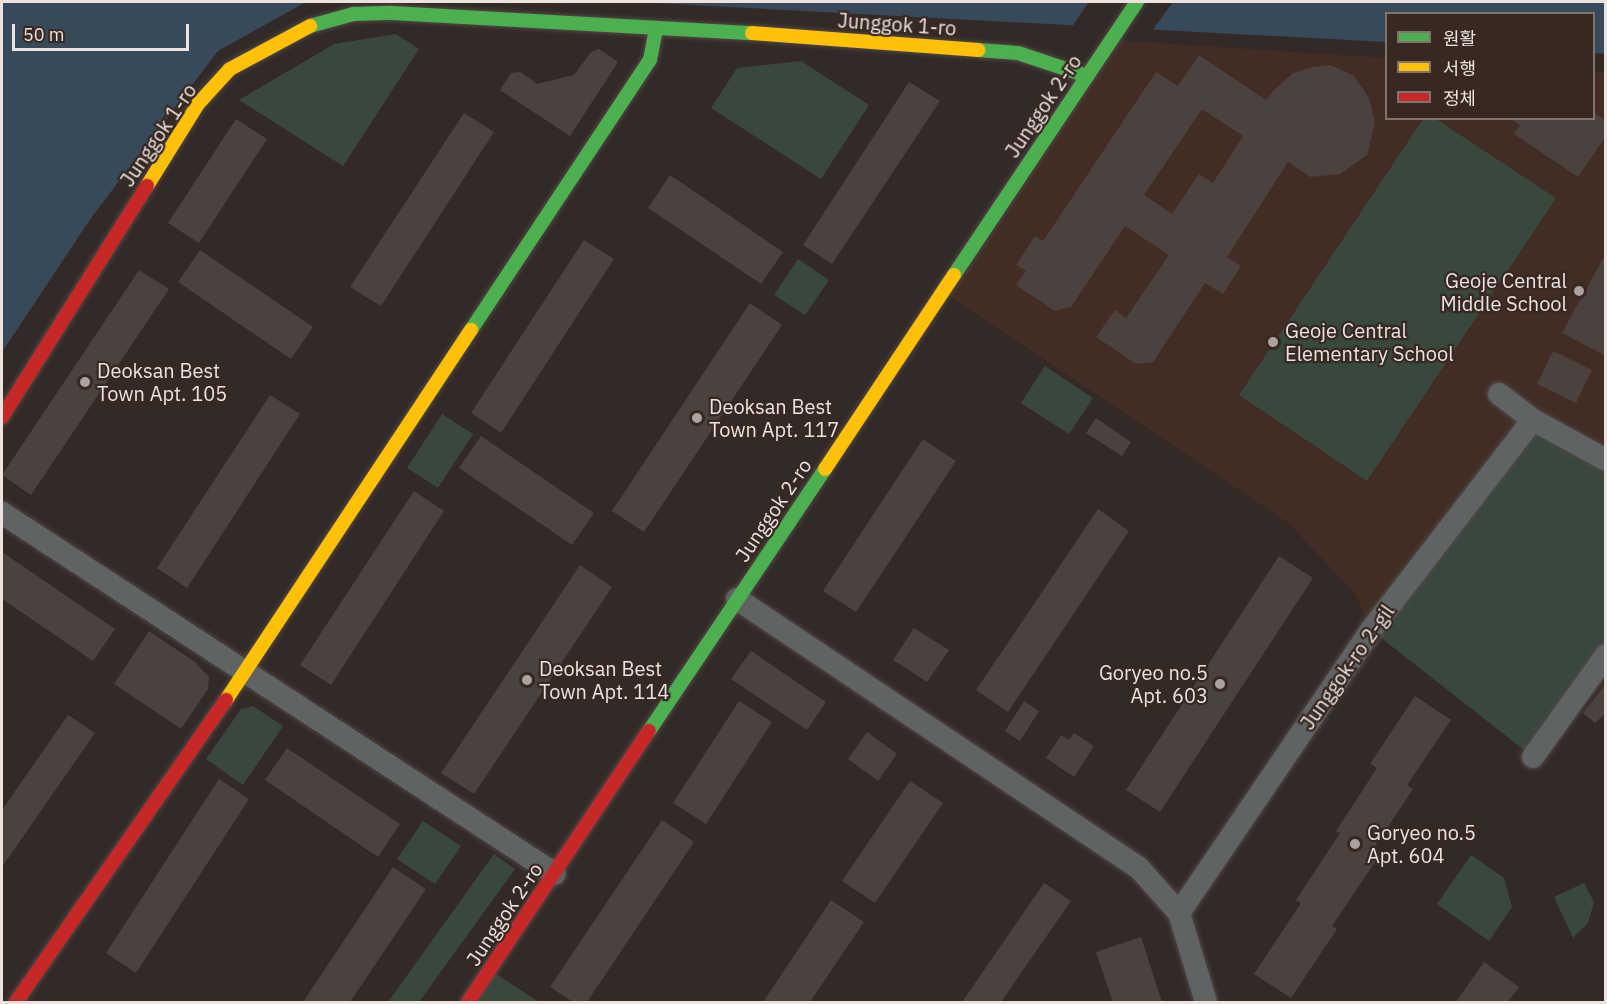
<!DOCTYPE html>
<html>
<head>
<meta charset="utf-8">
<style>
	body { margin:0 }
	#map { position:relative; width:1607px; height:1004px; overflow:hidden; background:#332a27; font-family:"IBM Plex Sans","Noto Sans KR",sans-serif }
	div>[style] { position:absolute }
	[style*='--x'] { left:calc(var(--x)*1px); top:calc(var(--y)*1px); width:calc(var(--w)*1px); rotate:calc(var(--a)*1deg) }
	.built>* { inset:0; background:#412d24 }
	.green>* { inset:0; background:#39483d }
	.water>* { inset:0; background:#38495a }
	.pier>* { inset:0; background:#332a27 }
	.building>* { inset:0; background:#4b413f }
	.roads { filter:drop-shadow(0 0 2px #504845) drop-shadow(0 0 2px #504845) }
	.street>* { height:22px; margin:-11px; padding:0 11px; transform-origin:11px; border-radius:11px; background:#606364 }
	.fast>* { height:14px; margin:-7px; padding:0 7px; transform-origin:7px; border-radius:7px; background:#4caf50 }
	.slow>* { height:14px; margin:-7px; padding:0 7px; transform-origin:7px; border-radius:7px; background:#ffc107 }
	.jam>* { height:14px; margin:-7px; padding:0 7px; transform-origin:7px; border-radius:7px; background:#c62828 }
	.dots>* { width:16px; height:16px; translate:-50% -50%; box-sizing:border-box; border:3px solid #382822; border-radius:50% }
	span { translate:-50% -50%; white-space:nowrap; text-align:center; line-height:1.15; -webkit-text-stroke:4.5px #382822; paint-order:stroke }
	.street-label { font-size:20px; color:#ede2de }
	.poi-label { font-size:20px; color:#ede2de }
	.right { translate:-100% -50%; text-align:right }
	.left { translate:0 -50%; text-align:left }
	.frame { position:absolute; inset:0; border:3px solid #ede2de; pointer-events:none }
	.legend { position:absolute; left:1385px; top:12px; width:210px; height:108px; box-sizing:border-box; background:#382822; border:2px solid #80726d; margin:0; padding:8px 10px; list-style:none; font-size:18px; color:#ede2de }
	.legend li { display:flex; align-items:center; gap:12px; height:30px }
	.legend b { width:30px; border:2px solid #80726d }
	.scale { position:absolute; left:12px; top:24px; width:177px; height:27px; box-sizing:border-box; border:3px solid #ede2de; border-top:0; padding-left:8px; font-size:18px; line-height:21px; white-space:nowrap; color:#ede2de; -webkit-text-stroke:4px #382822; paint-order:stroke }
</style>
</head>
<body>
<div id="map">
	<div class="built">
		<div style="clip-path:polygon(1112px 40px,1386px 58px,1386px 118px,1594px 118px,1594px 72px,1605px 73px,1605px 460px,1371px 630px,1355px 593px,1287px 522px,942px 291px)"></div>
	</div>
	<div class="green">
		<div style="clip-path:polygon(396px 34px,419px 49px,343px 166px,239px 100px,334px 44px)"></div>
		<div style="clip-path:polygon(801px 61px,869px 105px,821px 179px,711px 108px,737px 68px)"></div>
		<div style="clip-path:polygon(1423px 119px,1436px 119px,1556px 198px,1367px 481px,1239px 395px)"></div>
		<div style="clip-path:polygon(798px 259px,829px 280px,805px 315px,774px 295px)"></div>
		<div style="clip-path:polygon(1045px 366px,1093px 398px,1069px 434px,1021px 403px)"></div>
		<div style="clip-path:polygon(442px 414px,473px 434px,438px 488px,407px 468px)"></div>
		<div style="clip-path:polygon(1533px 420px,1605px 460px,1605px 655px,1533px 757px,1371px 630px)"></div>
		<div style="clip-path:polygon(253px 706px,283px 726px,243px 785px,206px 759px,241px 709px)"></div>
		<div style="clip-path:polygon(423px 821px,461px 846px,435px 884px,397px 859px)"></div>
		<div style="clip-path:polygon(494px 854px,515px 869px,419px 1002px,388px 1002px)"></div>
		<div style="clip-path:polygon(1471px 855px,1504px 878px,1512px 907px,1489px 941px,1437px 904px)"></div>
		<div style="clip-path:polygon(1584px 883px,1594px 902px,1588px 923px,1573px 938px,1554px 897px)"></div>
		<div style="clip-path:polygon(490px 970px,539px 1002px,468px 1002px)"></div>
	</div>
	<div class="water">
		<div style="clip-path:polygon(2px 2px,306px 2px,218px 51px,91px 218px,2px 352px)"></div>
		<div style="clip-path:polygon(635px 2px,1605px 2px,1605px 54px,1594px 53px,1594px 14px,1386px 14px,1386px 42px)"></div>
	</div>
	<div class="pier">
		<div style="clip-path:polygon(1089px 2px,1173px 2px,1151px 32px,1071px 28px)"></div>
	</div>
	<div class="building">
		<div style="clip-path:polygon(599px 49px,618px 62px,570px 136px,500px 90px,511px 73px,521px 72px,537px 84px,574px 75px,591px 52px)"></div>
		<div style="clip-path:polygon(evenodd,1199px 55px,1266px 100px,1273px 91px,1293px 73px,1313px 67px,1330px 65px,1354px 76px,1369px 98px,1375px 123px,1367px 155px,1340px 174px,1310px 177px,1288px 162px,1227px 257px,1241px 266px,1223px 294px,1205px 283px,1153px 362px,1136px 364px,1096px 337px,1115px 310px,1126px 318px,1169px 255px,1125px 226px,1071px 307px,1055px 311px,1016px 285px,1026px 271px,1016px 265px,1035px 236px,1043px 241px,1156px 72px,1178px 86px,1199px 55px,1202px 109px,1243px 136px,1213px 183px,1199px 174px,1172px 214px,1144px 195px,1202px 109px)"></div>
		<div style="clip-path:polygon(909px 82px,940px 101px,832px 264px,803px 245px)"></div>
		<div style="clip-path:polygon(464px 113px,494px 132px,381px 306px,350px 287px)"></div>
		<div style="clip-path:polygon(1594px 113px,1606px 121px,1606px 136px,1578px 177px,1514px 134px,1520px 125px,1510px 118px,1594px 118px)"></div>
		<div style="clip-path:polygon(236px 119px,267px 139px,199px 243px,168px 223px)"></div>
		<div style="clip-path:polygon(670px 175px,783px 252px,761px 284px,648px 208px)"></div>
		<div style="clip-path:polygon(584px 240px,614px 259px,501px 433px,471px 413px)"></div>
		<div style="clip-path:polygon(200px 250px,313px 327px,291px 359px,178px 282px)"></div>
		<div style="clip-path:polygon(1606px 253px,1606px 356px,1562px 333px)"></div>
		<div style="clip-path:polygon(139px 270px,169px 289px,31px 495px,2px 475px)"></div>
		<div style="clip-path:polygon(750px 303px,782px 325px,644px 532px,612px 511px)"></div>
		<div style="clip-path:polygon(1553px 351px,1592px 370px,1576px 403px,1537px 384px)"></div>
		<div style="clip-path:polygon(270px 395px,300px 414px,187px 588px,157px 568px)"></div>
		<div style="clip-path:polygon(1096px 418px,1131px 442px,1122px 456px,1086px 433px)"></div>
		<div style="clip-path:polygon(481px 436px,594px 513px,572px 545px,459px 468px)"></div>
		<div style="clip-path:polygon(923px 439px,956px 461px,856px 612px,823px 591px)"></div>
		<div style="clip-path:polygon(414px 491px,444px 511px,331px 685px,300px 665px)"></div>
		<div style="clip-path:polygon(1098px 509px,1129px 531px,1008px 712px,976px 690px)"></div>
		<div style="clip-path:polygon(2px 552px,115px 629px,93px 661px,2px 599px)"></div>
		<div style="clip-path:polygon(1279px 556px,1313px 578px,1160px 812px,1126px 790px)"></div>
		<div style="clip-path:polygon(580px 565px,612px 587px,474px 794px,441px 773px)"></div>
		<div style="clip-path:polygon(914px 628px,949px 650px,927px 682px,893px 660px)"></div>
		<div style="clip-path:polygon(149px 631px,195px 662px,209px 677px,208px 689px,181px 729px,114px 684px)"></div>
		<div style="clip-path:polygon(751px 651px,826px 702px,807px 730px,731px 679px)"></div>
		<div style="clip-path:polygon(1606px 683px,1606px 713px,1595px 723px,1583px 713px)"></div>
		<div style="clip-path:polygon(1415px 696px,1451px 720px,1407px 785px,1413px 789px,1370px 854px,1377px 859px,1332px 926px,1337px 929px,1291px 998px,1254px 974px,1301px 903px,1296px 900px,1340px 833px,1336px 831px,1377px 768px,1370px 764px)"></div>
		<div style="clip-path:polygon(739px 701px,772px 722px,706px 824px,673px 803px)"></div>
		<div style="clip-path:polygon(1024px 701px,1039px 711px,1020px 741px,1005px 731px)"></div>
		<div style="clip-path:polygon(68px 715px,95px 733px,2px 867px,2px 810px)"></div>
		<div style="clip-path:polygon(867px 732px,897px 754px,878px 781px,848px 759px)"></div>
		<div style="clip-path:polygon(1074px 733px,1094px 746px,1074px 777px,1046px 758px,1061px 735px,1069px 740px)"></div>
		<div style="clip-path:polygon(287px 748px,400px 824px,378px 857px,265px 780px)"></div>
		<div style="clip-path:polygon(219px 779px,249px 799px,136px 973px,106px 953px)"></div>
		<div style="clip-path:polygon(910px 781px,943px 803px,875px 903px,842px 881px)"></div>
		<div style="clip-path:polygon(662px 820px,694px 842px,587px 1002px,573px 1002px,550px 987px)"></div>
		<div style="clip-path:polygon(393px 867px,426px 889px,350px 1002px,303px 1002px)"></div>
		<div style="clip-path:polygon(1044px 883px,1071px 901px,1001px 1002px,962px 1002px)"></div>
		<div style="clip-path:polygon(831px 900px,864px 922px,810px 1002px,763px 1002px)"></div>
		<div style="clip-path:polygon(1141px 937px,1162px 1002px,1113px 1002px,1096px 952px)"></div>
		<div style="clip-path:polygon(1484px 962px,1519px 987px,1508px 1002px,1456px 1002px)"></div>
	</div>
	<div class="roads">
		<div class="street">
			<div style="--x:1499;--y:394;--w:43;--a:37.4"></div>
			<div style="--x:2;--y:513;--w:660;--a:33.14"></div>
			<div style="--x:737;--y:599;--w:482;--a:33.8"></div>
			<div style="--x:1138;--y:867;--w:62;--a:48.3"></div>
			<div style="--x:1533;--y:757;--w:125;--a:-54.4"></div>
			<div style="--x:1206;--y:1002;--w:93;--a:-106.9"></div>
			<div style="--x:1179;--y:913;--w:342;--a:-55.8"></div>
			<div style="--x:1371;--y:630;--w:265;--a:-52.4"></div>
			<div style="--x:1533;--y:420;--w:83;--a:28.7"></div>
		</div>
		<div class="fast">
			<div style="--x:310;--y:26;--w:46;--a:-15.3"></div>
			<div style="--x:354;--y:14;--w:38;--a:-2"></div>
			<div style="--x:392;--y:13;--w:361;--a:3.2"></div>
			<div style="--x:978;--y:50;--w:40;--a:4.3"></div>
			<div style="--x:1018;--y:53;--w:73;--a:18.4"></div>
			<div style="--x:954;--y:275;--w:329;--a:-56.2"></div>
			<div style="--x:471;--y:330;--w:324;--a:-56.5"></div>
			<div style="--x:650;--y:60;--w:32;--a:-79"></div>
			<div style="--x:649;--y:731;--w:316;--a:-56.1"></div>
		</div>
		<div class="slow">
			<div style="--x:752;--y:33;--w:227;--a:4.3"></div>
			<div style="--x:147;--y:186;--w:97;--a:-58.1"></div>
			<div style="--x:198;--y:104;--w:47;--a:-47.6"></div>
			<div style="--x:230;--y:69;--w:91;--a:-28.3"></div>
			<div style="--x:825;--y:469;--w:233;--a:-56.4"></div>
			<div style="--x:226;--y:700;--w:444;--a:-56.5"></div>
		</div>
		<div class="jam">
			<div style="--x:2;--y:417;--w:273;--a:-57.9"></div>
			<div style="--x:16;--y:1002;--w:368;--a:-55.2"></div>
			<div style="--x:468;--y:1002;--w:326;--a:-56.3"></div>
		</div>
	</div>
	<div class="dots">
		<div style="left:1579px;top:291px;background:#aca29e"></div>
		<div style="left:1273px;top:342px;background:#aca29e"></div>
		<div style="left:85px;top:382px;background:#aca29e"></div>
		<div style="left:697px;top:418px;background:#aca29e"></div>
		<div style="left:527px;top:680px;background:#aca29e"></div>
		<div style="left:1220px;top:684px;background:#aca29e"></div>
		<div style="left:1355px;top:844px;background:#aca29e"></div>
	</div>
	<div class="street-label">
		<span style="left:897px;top:24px;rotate:4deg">Junggok 1-ro</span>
		<span style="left:1043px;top:106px;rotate:-56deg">Junggok 2-ro</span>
		<span style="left:158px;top:135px;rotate:-56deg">Junggok 1-ro</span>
		<span style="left:773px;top:510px;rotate:-56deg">Junggok 2-ro</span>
		<span style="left:1347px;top:667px;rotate:-55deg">Junggok-ro 2-gil</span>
		<span style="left:504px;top:914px;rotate:-56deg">Junggok 2-ro</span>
	</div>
	<div class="poi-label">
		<span class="right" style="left:1567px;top:292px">Geoje Central<br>Middle School</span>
		<span class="left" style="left:1285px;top:342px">Geoje Central<br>Elementary School</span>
		<span class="left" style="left:97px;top:382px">Deoksan Best<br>Town Apt. 105</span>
		<span class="left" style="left:709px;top:418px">Deoksan Best<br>Town Apt. 117</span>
		<span class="left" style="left:539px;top:680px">Deoksan Best<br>Town Apt. 114</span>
		<span class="right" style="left:1208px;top:684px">Goryeo no.5<br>Apt. 603</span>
		<span class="left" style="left:1367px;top:844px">Goryeo no.5<br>Apt. 604</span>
	</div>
	<div class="frame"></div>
	<ul class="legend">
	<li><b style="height:8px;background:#4caf50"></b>원활</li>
	<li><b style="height:8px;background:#ffc107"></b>서행</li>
	<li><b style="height:8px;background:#c62828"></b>정체</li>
	</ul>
	<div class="scale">50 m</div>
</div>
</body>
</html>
